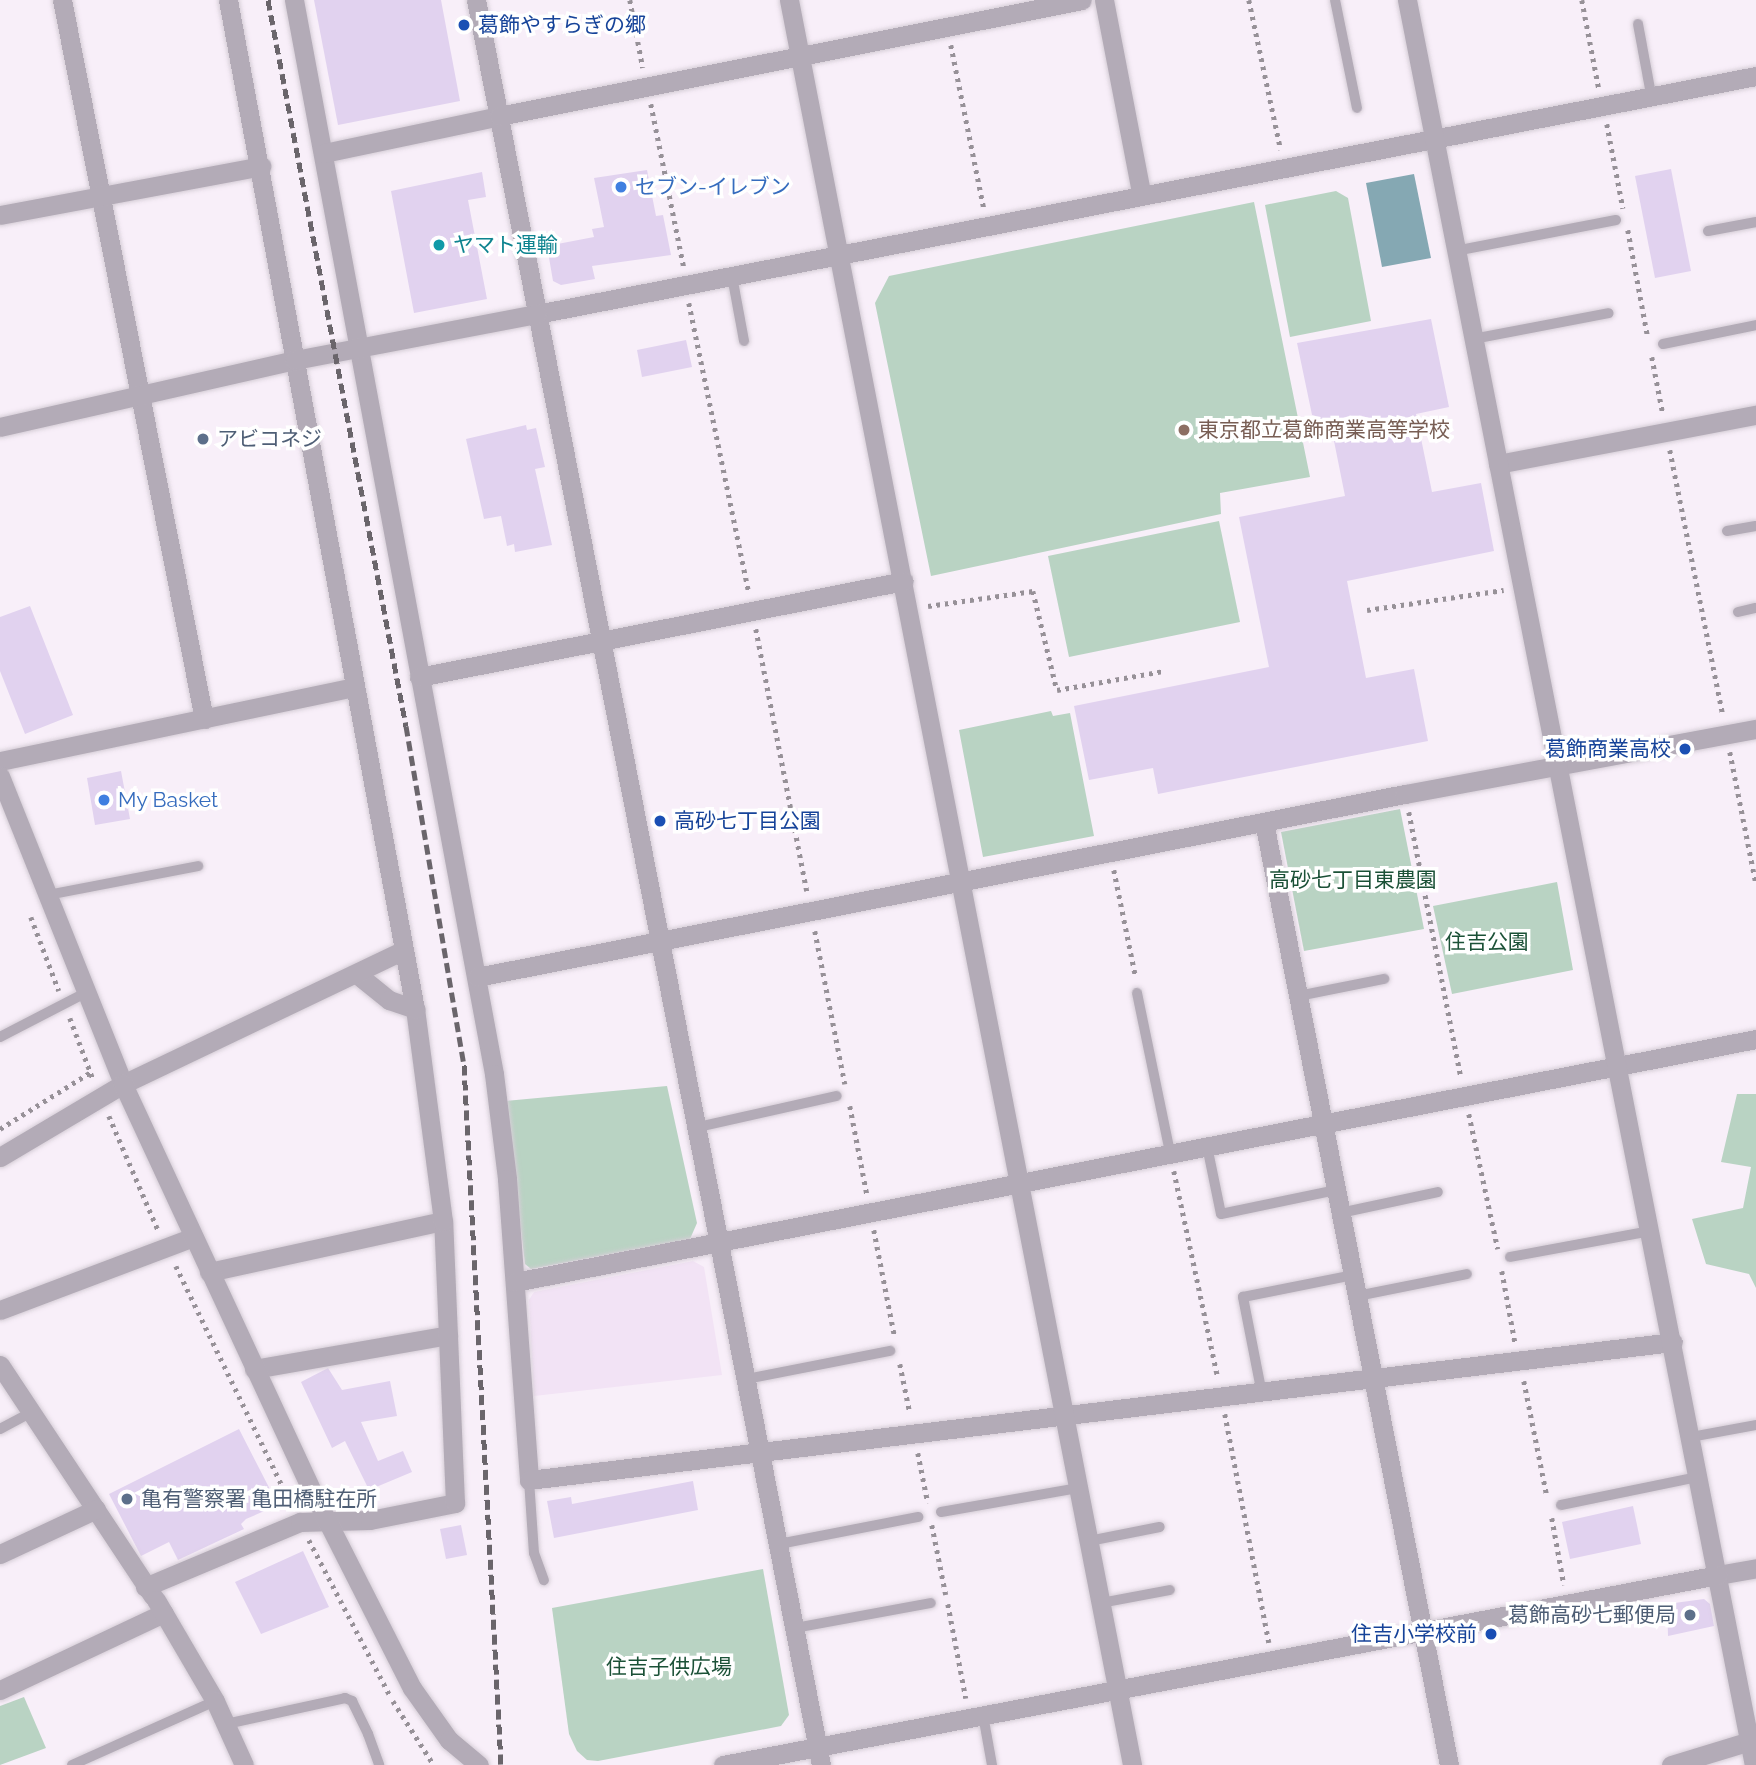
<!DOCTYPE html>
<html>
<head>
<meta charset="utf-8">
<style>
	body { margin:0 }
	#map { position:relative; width:1756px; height:1765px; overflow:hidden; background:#f8eff9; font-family:Raleway,"Noto Sans JP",sans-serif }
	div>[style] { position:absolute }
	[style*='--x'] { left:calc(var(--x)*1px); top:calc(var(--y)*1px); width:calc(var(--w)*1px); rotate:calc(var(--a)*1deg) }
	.industrial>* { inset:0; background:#f2e3f5 }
	.green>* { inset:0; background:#b9d3c3 }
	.water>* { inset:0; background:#85a8b3 }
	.building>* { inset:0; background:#e1d2ef }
	.path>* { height:4.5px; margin-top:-2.25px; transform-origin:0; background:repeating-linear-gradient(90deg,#979198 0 3.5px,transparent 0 8.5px) }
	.roads { filter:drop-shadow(0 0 2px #d5cdd6) drop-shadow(0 0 2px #d5cdd6) }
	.service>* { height:10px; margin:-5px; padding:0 5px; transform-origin:5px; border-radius:5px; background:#b3abb7 }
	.minor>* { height:19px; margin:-9.5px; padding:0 9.5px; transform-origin:9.5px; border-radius:9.5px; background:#b3abb7 }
	.tertiary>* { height:19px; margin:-9.5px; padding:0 9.5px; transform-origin:9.5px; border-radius:9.5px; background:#b3abb7 }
	.rail>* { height:5px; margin-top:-2.5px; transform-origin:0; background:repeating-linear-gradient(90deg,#6a656b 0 10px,transparent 0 15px) }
	.dots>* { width:19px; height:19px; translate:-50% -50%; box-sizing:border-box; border:4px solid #fff; border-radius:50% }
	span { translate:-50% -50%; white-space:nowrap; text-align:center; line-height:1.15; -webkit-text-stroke:7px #fff; paint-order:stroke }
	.transit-label { font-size:21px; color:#164399 }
	.left { translate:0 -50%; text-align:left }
	.right { translate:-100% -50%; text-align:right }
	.shop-label { font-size:21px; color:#366cbe }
	.culture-label { font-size:21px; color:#0d838f }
	.education-label { font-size:21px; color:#785e54 }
	.service-label { font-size:21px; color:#4e5e75 }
	.park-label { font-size:21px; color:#1b5137 }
</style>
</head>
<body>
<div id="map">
	<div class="industrial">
		<div style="clip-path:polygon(693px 1261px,704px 1267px,722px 1375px,534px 1396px,529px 1300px,534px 1292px)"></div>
	</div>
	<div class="green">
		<div style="clip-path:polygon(1336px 191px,1348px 198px,1371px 321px,1290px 337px,1265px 205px)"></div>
		<div style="clip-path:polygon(1254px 202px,1310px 477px,1220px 493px,1221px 514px,931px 576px,875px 303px,889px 276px)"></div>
		<div style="clip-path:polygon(1219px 521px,1240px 622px,1069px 657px,1048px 556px)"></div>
		<div style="clip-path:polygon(1051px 711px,1053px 716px,1070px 713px,1094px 836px,983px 857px,959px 730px)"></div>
		<div style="clip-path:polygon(1400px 809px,1424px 929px,1304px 951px,1281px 832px)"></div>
		<div style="clip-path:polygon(1557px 882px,1573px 970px,1452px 994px,1433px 906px)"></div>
		<div style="clip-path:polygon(667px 1086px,697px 1223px,690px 1239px,531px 1269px,525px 1264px,506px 1101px)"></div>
		<div style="clip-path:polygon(1737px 1094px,1756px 1094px,1756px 1288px,1749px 1274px,1706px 1264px,1692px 1219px,1743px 1208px,1751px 1167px,1721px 1162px)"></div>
		<div style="clip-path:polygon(763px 1569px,789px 1715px,781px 1726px,598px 1761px,587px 1760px,577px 1751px,569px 1734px,552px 1608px)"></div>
		<div style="clip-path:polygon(24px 1697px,46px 1748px,0 1765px,0 1706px)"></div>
	</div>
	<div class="water">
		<div style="clip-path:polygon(1414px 174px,1431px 258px,1382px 267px,1366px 183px)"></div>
	</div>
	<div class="building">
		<div style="clip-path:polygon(314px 0,441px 0,460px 101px,338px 125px)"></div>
		<div style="clip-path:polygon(1671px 169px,1691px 271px,1655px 278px,1635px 176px)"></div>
		<div style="clip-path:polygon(647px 170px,656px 216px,663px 215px,671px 255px,592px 266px,595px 279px,561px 285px,553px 281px,547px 246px,594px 237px,592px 229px,604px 227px,594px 178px)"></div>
		<div style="clip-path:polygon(482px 172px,486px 197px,468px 200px,487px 299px,414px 313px,391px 191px)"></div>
		<div style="clip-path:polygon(1431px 319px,1449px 407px,1416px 414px,1432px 492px,1481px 483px,1494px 551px,1347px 581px,1366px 678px,1414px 669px,1428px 741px,1158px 794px,1153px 768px,1089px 780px,1074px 706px,1269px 667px,1239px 517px,1345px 496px,1332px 431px,1316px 434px,1297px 343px)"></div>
		<div style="clip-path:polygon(686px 340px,692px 367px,642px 377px,637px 350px)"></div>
		<div style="clip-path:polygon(526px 425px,527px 430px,536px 428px,545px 467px,535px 469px,552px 545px,515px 552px,514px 544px,507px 546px,501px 516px,484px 519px,466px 439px)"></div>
		<div style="clip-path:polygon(30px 606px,73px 715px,25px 734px,0 671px,0 617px)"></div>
		<div style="clip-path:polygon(121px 771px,130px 819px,95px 825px,87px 778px)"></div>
		<div style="clip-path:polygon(328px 1368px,342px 1390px,390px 1381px,397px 1416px,361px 1422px,378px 1461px,403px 1451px,412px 1472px,369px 1490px,345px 1441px,332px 1448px,301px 1382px)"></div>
		<div style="clip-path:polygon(239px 1429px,278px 1505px,246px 1519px,241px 1524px,244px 1529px,178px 1560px,169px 1542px,141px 1556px,109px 1494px)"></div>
		<div style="clip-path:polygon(693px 1481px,698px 1510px,554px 1538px,547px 1501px,571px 1497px,572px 1504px)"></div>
		<div style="clip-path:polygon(1633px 1506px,1641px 1544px,1570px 1559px,1562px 1522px)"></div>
		<div style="clip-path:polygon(461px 1525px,467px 1555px,446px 1559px,440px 1529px)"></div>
		<div style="clip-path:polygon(303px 1551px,329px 1607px,261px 1634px,235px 1582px)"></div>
		<div style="clip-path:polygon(1704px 1599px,1710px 1604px,1714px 1626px,1668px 1636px,1667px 1604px)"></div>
	</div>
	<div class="path">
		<div style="--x:630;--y:0;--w:69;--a:79.2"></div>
		<div style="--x:1249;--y:0;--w:153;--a:78"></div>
		<div style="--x:1582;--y:0;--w:91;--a:79.2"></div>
		<div style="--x:951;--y:45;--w:166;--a:78.6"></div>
		<div style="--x:651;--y:104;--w:166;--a:78.6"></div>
		<div style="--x:1607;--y:124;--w:86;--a:79.2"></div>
		<div style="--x:1628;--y:230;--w:110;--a:79.5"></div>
		<div style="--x:689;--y:303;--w:296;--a:78.3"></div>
		<div style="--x:1652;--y:357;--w:58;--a:79.1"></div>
		<div style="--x:1670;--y:450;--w:271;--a:78.7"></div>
		<div style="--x:928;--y:606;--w:106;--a:-8.1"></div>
		<div style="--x:1033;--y:591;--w:102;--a:76.4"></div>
		<div style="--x:1057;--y:690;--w:109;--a:-10.1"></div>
		<div style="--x:1367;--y:610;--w:138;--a:-8.3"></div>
		<div style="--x:756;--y:629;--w:267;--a:79"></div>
		<div style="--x:1730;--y:752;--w:134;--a:78.8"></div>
		<div style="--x:1409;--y:812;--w:271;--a:78.9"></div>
		<div style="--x:1114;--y:870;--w:110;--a:78.5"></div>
		<div style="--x:31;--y:917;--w:79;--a:69.3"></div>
		<div style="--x:815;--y:931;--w:156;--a:78.9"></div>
		<div style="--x:70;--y:1018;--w:65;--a:69.3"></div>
		<div style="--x:850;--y:1106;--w:90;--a:79.1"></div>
		<div style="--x:1469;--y:1114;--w:138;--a:77.9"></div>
		<div style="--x:109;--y:1116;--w:124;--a:66.7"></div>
		<div style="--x:0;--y:1129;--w:107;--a:-32.1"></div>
		<div style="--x:1174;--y:1171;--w:212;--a:78"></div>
		<div style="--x:874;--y:1230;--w:110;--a:79"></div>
		<div style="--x:176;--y:1266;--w:264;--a:64.2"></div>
		<div style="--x:1502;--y:1271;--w:72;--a:79.6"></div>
		<div style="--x:900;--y:1364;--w:50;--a:78.5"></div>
		<div style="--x:1524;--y:1381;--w:117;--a:78.7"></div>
		<div style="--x:1225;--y:1414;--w:233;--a:79.1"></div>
		<div style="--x:918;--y:1453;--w:51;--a:78.7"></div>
		<div style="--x:1552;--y:1518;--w:68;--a:79.8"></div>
		<div style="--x:932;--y:1525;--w:71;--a:78.7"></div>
		<div style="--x:309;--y:1540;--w:174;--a:62.5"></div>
		<div style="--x:948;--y:1604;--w:96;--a:79.2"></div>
		<div style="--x:393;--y:1701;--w:76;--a:57.4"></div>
	</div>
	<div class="roads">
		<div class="service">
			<div style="--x:1335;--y:0;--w:110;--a:78.5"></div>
			<div style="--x:1638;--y:24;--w:71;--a:79.5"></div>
			<div style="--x:1708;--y:231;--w:49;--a:-10.6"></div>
			<div style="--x:1455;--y:251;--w:164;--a:-10.9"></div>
			<div style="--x:732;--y:276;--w:66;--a:79.5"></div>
			<div style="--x:1473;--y:339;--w:138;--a:-10.8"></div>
			<div style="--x:1663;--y:344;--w:95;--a:-11.5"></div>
			<div style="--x:1727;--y:531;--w:29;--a:-10"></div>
			<div style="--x:1738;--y:612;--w:18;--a:-13"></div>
			<div style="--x:48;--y:895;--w:153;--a:-10.9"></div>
			<div style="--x:1137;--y:993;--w:163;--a:78.3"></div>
			<div style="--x:1298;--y:996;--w:88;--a:-11.2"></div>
			<div style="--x:0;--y:1037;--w:98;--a:-27.3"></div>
			<div style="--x:698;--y:1127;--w:142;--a:-12.6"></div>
			<div style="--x:1207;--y:1146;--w:69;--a:78.4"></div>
			<div style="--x:1221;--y:1214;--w:117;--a:-11.8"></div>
			<div style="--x:1340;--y:1213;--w:100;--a:-12.1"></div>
			<div style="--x:1510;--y:1257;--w:142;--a:-10.5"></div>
			<div style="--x:1357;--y:1296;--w:112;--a:-11.3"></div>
			<div style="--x:747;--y:1379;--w:146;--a:-11.1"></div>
			<div style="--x:1261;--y:1389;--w:94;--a:-101.1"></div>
			<div style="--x:1243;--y:1297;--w:112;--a:-11.3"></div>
			<div style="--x:0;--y:1429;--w:38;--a:-28"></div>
			<div style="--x:1691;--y:1437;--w:66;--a:-10.5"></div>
			<div style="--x:529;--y:1480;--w:73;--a:86.1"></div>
			<div style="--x:534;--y:1553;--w:29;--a:70"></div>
			<div style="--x:1561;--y:1505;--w:140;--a:-11.6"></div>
			<div style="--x:941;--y:1512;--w:140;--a:-9.9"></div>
			<div style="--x:1089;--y:1541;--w:72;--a:-11.2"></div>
			<div style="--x:779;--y:1544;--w:142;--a:-11"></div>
			<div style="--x:1101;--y:1603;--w:70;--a:-10.7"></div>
			<div style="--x:795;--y:1628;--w:138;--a:-10.4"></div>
			<div style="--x:983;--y:1715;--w:51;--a:79.8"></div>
			<div style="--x:226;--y:1724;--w:122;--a:-12.3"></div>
			<div style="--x:345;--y:1698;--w:8;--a:23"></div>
			<div style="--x:352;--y:1701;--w:37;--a:64"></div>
			<div style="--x:368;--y:1734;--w:33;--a:70"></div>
			<div style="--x:72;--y:1765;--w:157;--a:-24.1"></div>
		</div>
		<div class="minor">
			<div style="--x:62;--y:0;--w:733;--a:78.83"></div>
			<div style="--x:294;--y:0;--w:1092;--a:79.45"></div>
			<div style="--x:494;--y:1074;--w:106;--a:82.9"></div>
			<div style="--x:507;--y:1179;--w:302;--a:85.8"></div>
			<div style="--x:529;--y:1480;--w:1152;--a:-6.88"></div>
			<div style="--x:789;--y:0;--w:1798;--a:79"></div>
			<div style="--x:1104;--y:0;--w:196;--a:79.1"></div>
			<div style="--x:324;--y:153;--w:179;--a:-11.9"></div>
			<div style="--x:0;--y:215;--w:266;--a:-10.6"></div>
			<div style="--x:537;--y:314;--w:1242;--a:-11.05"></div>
			<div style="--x:1498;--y:464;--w:263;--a:-10.8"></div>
			<div style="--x:419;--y:677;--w:494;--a:-11.2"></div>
			<div style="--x:0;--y:761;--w:361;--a:-11.8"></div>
			<div style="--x:1264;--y:822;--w:961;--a:78.9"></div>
			<div style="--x:358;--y:975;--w:40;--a:39"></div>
			<div style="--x:389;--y:1000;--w:28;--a:19"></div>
			<div style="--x:477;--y:977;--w:946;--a:-11.16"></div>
			<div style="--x:1405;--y:794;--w:357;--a:-10.5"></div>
			<div style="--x:0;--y:1157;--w:143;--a:-30.7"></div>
			<div style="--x:123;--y:1084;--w:311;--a:-25.5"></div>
			<div style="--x:209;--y:1272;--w:239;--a:-12.3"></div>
			<div style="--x:515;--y:1282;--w:1265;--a:-11.08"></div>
			<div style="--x:0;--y:1310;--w:204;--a:-20.7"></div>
			<div style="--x:0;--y:1365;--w:277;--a:56.5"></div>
			<div style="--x:254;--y:1369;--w:197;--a:-9.9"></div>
			<div style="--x:0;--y:1554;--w:106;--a:-25.1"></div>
			<div style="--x:1718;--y:1575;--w:39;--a:-10"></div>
			<div style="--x:145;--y:1587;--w:168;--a:-22.8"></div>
			<div style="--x:300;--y:1522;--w:70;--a:-1.6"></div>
			<div style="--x:370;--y:1520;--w:87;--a:-11.3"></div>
			<div style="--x:455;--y:1503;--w:282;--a:-92.4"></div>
			<div style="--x:443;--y:1221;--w:214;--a:-97.5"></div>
			<div style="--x:415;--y:1009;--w:1026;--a:-100.5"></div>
			<div style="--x:0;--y:1690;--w:181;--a:-25.2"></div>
			<div style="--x:1671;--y:1765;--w:83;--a:-16.9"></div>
		</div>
		<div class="tertiary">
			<div style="--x:476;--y:0;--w:1798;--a:78.94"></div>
			<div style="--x:1407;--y:0;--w:1799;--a:78.88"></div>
			<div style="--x:499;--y:116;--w:594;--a:-11.25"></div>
			<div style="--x:0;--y:427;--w:303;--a:-12.8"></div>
			<div style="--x:295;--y:360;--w:246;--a:-10.8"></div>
			<div style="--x:0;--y:776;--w:332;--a:68.2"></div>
			<div style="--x:123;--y:1084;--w:453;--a:65.1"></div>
			<div style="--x:314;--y:1495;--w:216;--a:63.1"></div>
			<div style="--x:412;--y:1688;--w:64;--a:54.6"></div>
			<div style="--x:449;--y:1740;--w:39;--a:40"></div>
			<div style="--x:156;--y:1600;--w:117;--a:59.7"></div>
			<div style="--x:215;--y:1701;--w:70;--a:65.6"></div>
			<div style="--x:723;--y:1765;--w:1013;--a:-10.81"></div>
		</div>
	</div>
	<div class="rail">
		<div style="--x:268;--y:0;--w:739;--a:79.24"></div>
		<div style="--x:406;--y:726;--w:344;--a:80.3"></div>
		<div style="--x:464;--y:1065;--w:701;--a:86.97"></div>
	</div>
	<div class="dots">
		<div style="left:464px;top:25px;background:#1a4fb4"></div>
		<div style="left:621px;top:187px;background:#3f7fe0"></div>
		<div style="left:439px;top:245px;background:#0f9aa8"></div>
		<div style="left:1184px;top:430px;background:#8d6e63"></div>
		<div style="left:203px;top:439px;background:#5c6f8a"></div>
		<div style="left:1685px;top:749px;background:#1a4fb4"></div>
		<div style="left:104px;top:800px;background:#3f7fe0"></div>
		<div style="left:660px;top:821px;background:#1a4fb4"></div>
		<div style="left:127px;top:1499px;background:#5c6f8a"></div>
		<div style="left:1690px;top:1615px;background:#5c6f8a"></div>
		<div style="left:1491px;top:1634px;background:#1a4fb4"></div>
	</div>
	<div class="transit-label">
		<span class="left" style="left:478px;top:25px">葛飾やすらぎの郷</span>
		<span class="right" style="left:1671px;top:749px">葛飾商業高校</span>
		<span class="left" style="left:674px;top:821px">高砂七丁目公園</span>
		<span class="right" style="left:1477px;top:1634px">住吉小学校前</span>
	</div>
	<div class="shop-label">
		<span class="left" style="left:635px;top:187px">セブン-イレブン</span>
		<span class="left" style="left:118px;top:800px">My Basket</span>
	</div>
	<div class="culture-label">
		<span class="left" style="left:453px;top:245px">ヤマト運輸</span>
	</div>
	<div class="education-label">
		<span class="left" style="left:1198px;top:430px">東京都立葛飾商業高等学校</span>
	</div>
	<div class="service-label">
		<span class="left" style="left:217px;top:439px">アビコネジ</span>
		<span class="left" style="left:141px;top:1499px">亀有警察署 亀田橋駐在所</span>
		<span class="right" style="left:1676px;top:1615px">葛飾高砂七郵便局</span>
	</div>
	<div class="park-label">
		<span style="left:1353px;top:880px">高砂七丁目東農園</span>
		<span style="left:1487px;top:942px">住吉公園</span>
		<span style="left:669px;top:1667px">住吉子供広場</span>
	</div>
</div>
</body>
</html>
